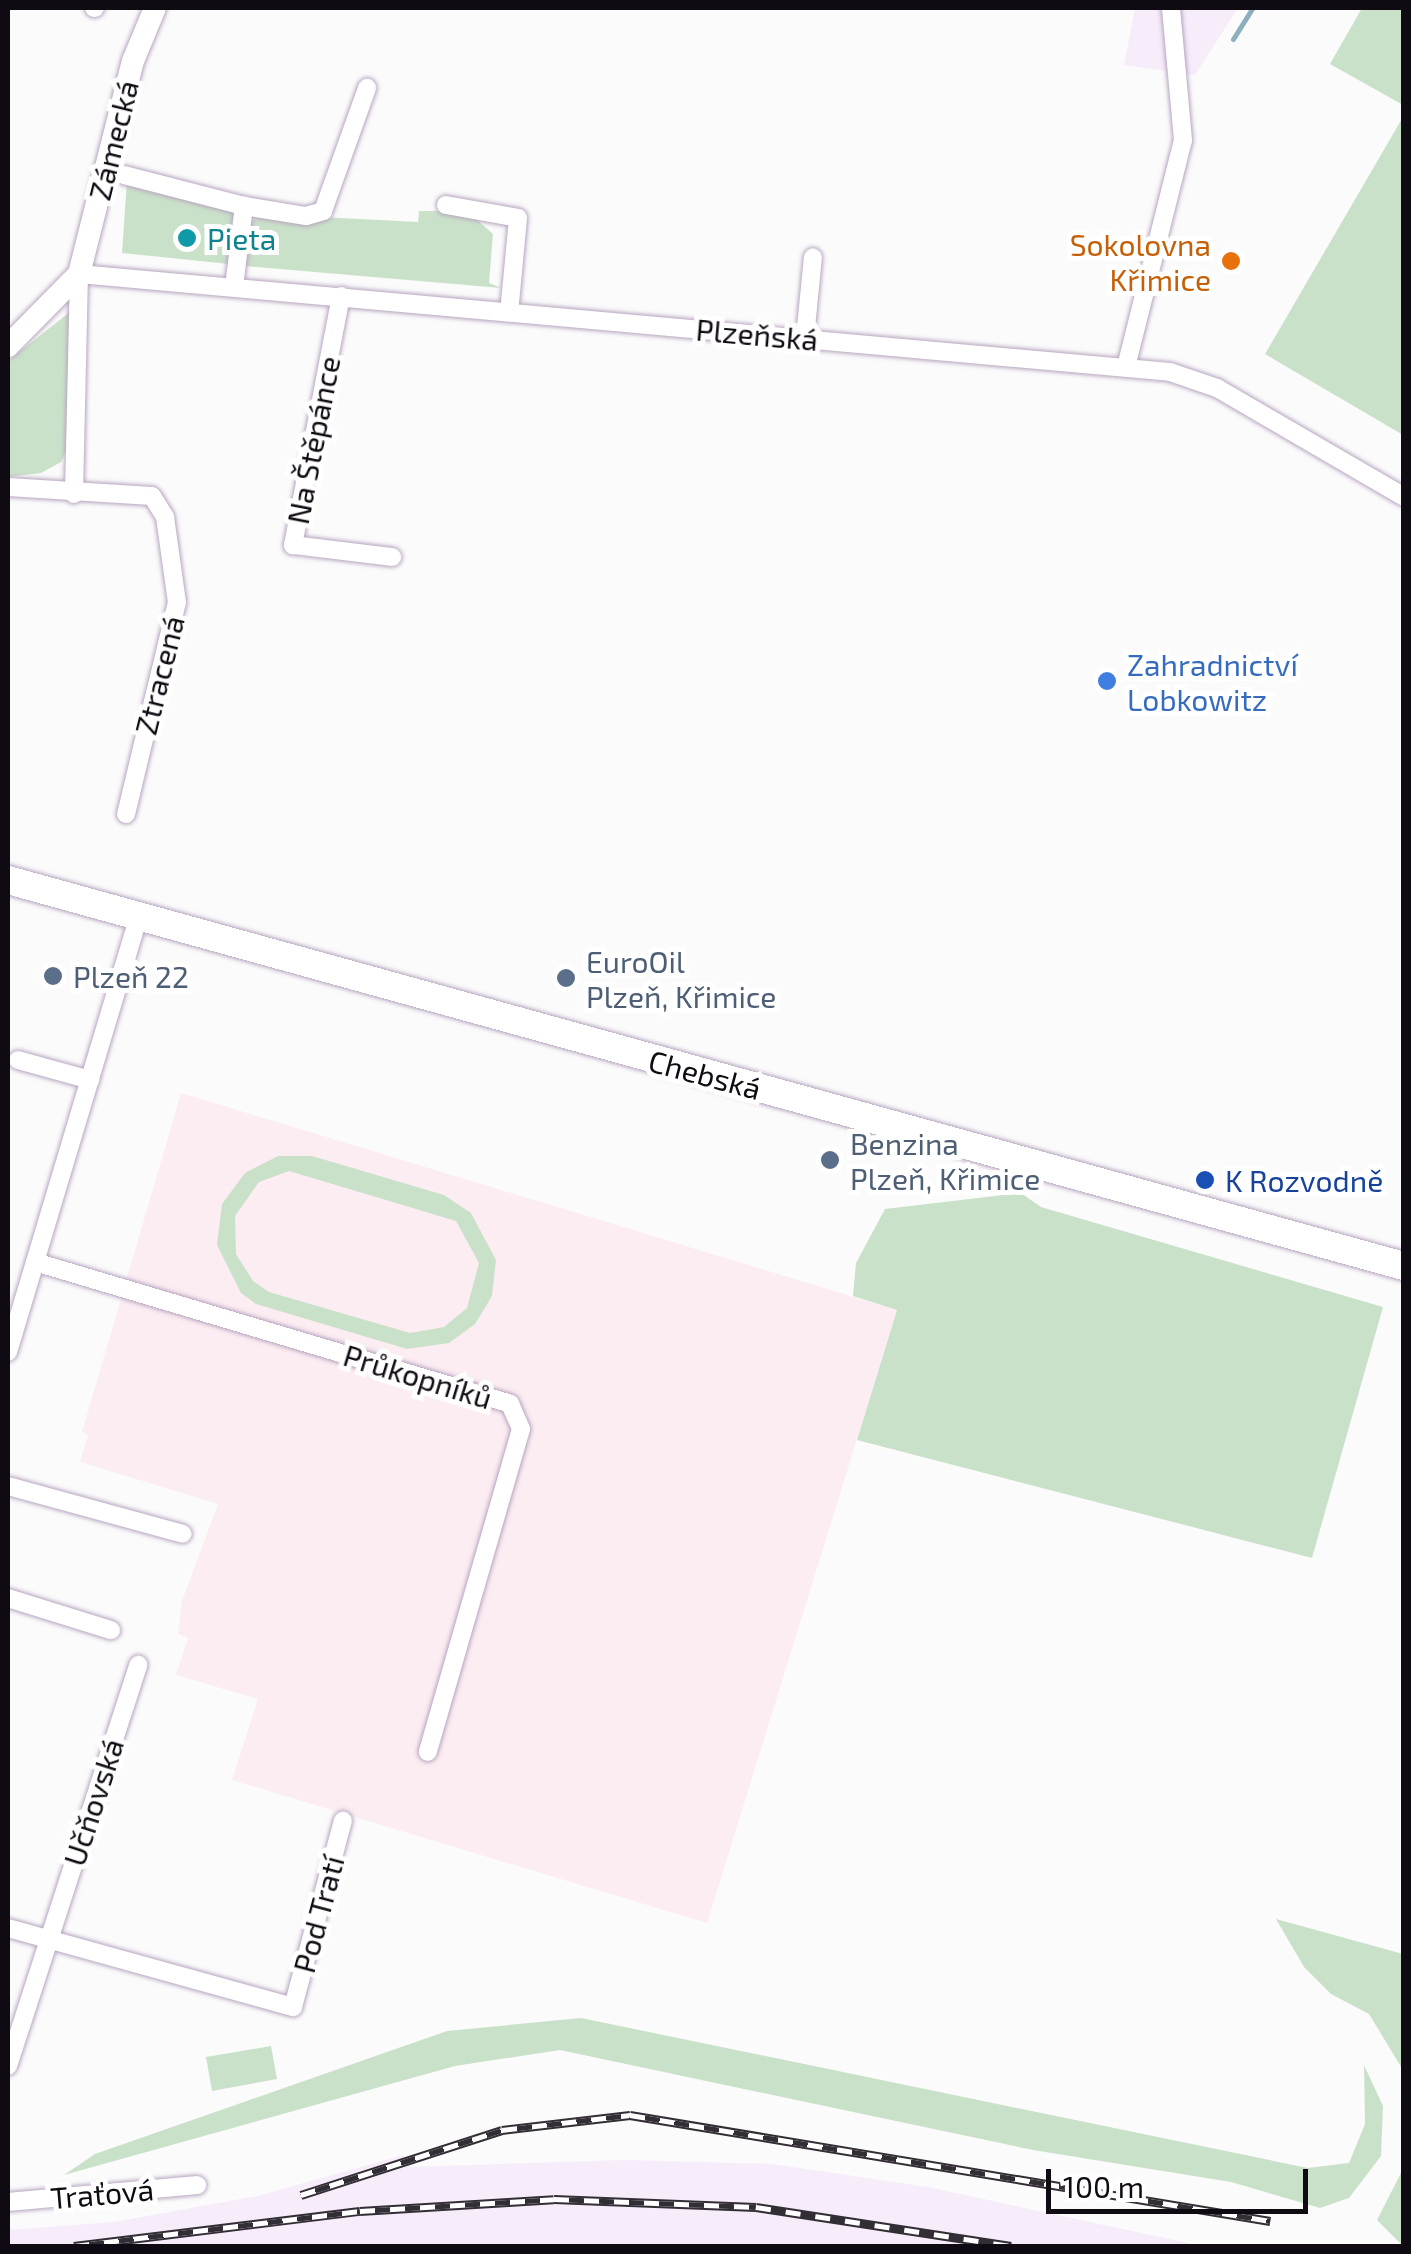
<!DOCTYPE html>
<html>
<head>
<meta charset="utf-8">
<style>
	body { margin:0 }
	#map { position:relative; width:1411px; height:2254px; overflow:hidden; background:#fbfbfb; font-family:"Exo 2",sans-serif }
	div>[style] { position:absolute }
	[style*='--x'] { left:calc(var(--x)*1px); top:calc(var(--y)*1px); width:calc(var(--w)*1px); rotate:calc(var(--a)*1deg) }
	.built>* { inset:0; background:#f6ecfa }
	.education>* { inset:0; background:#fcedf2 }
	.green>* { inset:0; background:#cae1c9 }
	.stream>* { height:5px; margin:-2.5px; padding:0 2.5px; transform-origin:2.5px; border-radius:2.5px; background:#8daebc }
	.roads { filter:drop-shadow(0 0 2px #b8a5c0) drop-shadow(0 0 2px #b8a5c0) }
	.minor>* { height:18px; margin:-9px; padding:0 9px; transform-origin:9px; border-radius:9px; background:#fff }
	.tertiary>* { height:22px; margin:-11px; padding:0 11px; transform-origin:11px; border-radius:11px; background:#fff }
	.secondary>* { height:28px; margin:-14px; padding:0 14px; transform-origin:14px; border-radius:14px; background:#fff }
	.rail>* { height:9px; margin-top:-4.5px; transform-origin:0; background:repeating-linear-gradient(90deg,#fff 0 15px,#332e35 0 30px); box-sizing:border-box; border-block:2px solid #332e35 }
	.dots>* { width:28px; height:28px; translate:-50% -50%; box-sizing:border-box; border:5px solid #fff; border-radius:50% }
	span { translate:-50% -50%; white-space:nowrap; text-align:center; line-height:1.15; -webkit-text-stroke:10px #fff; paint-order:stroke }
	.street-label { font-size:30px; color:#100a13 }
	.culture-label { font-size:30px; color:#0d838f }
	.left { translate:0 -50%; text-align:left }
	.food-label { font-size:30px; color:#c56008 }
	.right { translate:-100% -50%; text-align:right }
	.shop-label { font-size:30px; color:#366cbe }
	.service-label { font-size:30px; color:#4e5e75 }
	.transit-label { font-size:30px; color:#164399 }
	.frame { position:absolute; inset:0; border:10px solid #100a13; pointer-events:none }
	.scale { position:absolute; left:1046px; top:2169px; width:262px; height:45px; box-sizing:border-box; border:5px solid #100a13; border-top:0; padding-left:12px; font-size:30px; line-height:35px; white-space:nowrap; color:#100a13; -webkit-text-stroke:8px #fff; paint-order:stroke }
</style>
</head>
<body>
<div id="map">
	<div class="built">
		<div style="clip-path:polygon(1135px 8px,1238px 8px,1195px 75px,1124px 65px)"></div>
		<div style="clip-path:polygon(403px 2155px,411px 2167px,625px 2160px,772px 2164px,928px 2187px,1202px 2246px,8px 2246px,8px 2230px,114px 2222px,258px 2196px)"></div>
	</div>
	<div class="education">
		<div style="clip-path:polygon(181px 1093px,897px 1310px,707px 1923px,232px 1780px,258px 1699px,176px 1675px,188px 1638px,178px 1634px,182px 1601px,218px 1504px,80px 1462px,88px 1435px,82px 1432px)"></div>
	</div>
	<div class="green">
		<div style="clip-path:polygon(1362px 8px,1403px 8px,1403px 105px,1330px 64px)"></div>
		<div style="clip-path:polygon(1403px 117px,1403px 435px,1265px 354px)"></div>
		<div style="clip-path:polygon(127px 180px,234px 213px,229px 264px,122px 253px)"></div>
		<div style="clip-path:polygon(419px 211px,467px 211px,493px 234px,489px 283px,501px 288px,245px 266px,249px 224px,262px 214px,418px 222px)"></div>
		<div style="clip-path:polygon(71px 311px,68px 447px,61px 462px,41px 473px,8px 477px,8px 361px)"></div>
		<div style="clip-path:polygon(evenodd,278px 1156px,312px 1156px,444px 1195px,471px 1213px,496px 1260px,492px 1296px,475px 1324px,449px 1343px,407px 1349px,256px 1304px,241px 1293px,217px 1245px,222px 1204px,245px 1173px,278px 1156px,289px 1171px,456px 1221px,479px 1263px,467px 1308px,444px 1327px,410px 1333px,269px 1292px,253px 1281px,236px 1254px,235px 1216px,259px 1182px,289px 1171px)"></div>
		<div style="clip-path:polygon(1021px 1193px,1041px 1207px,1383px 1307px,1312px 1558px,857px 1440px,897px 1310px,853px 1296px,856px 1263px,885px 1209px)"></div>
		<div style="clip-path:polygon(1276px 1919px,1403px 1954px,1403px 2070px,1369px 2014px,1331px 1994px,1304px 1967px)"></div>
		<div style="clip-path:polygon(581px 2018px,1308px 2168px,1349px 2163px,1365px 2124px,1364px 2065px,1383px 2106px,1381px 2156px,1349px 2198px,1320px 2208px,1231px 2182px,1033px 2150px,560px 2050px,455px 2066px,64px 2175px,95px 2154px,447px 2031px)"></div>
		<div style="clip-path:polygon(271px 2046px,277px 2079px,212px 2091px,206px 2057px)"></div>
		<div style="clip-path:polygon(1403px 2169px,1404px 2246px,1403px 2246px,1377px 2220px)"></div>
	</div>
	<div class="stream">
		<div style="--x:1233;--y:39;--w:36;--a:-58"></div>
	</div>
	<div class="roads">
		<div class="minor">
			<div style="--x:94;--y:8;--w:1;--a:0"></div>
			<div style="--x:124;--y:175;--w:124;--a:14.5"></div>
			<div style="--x:244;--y:206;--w:63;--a:9.2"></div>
			<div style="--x:306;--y:216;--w:18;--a:-16"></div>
			<div style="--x:323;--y:211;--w:131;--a:-70.3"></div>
			<div style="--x:446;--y:205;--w:73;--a:10.2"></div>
			<div style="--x:518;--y:218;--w:95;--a:95.4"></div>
			<div style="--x:234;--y:287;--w:82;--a:-83"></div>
			<div style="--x:341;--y:296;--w:254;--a:100.9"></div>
			<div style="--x:293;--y:545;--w:100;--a:6.9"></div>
			<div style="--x:805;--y:338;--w:81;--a:-84.4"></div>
			<div style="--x:1126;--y:367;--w:234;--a:-75.9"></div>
			<div style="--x:1183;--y:140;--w:133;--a:-95.2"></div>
			<div style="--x:8;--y:487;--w:144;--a:3.6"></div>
			<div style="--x:152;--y:496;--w:25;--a:58"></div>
			<div style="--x:165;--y:517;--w:86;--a:82"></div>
			<div style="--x:177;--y:602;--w:218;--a:103.5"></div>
			<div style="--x:74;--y:494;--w:220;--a:-88.7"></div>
			<div style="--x:79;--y:274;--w:1095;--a:5.13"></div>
			<div style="--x:1170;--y:372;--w:50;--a:18.8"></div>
			<div style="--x:1217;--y:388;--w:216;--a:30.2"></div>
			<div style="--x:18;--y:1060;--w:75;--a:15.5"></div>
			<div style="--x:35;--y:1262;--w:496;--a:16.6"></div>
			<div style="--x:510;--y:1404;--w:27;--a:66"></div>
			<div style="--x:521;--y:1429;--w:336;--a:106.1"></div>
			<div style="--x:8;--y:1352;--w:456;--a:-73.3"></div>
			<div style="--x:8;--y:1486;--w:181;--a:15.3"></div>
			<div style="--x:8;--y:1598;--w:108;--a:17.3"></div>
			<div style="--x:8;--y:1928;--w:296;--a:15.5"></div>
			<div style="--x:293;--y:2007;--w:193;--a:-75"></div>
			<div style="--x:8;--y:2066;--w:422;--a:-72"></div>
			<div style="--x:8;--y:2202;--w:190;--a:-5.1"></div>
		</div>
		<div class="tertiary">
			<div style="--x:8;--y:346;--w:101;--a:-45.4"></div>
			<div style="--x:79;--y:274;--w:220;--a:-75.8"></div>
			<div style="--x:133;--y:61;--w:57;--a:-67.5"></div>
		</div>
		<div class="secondary">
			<div style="--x:8;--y:880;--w:1448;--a:15.46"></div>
		</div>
	</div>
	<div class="rail">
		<div style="--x:301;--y:2195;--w:211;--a:-17.9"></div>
		<div style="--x:502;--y:2130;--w:129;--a:-6.7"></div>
		<div style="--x:630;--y:2115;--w:649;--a:9.4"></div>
		<div style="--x:74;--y:2246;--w:288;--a:-7"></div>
		<div style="--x:360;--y:2211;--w:194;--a:-3.5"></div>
		<div style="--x:554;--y:2199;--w:202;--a:2.3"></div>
		<div style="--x:756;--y:2207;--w:258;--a:8.7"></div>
	</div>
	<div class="dots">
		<div style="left:187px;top:238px;background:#0f9aa8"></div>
		<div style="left:1231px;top:261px;background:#e8710a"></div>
		<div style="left:1107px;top:681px;background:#3f7fe0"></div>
		<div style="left:53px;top:976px;background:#5c6f8a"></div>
		<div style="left:566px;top:978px;background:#5c6f8a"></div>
		<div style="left:830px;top:1160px;background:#5c6f8a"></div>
		<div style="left:1205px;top:1180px;background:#1a4fb4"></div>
	</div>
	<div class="street-label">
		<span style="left:113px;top:140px;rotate:-76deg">Zámecká</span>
		<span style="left:757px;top:334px;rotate:5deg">Plzeňská</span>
		<span style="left:313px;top:440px;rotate:-79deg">Na Štěpánce</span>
		<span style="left:159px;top:675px;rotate:-76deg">Ztracená</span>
		<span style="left:705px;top:1074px;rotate:15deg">Chebská</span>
		<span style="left:418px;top:1376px;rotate:17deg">Průkopníků</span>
		<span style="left:93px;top:1802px;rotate:-72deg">Učňovská</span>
		<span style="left:318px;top:1914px;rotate:-75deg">Pod Tratí</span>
		<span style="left:102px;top:2193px;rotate:-5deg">Traťová</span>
	</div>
	<div class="culture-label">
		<span class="left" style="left:207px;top:238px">Pieta</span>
	</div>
	<div class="food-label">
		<span class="right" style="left:1211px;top:261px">Sokolovna<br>Křimice</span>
	</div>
	<div class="shop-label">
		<span class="left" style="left:1127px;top:681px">Zahradnictví<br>Lobkowitz</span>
	</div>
	<div class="service-label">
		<span class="left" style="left:586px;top:978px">EuroOil<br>Plzeň, Křimice</span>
		<span class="left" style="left:73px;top:976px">Plzeň 22</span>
		<span class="left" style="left:850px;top:1160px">Benzina<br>Plzeň, Křimice</span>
	</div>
	<div class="transit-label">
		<span class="left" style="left:1225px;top:1180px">K Rozvodně</span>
	</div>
	<div class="frame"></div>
	<div class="scale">100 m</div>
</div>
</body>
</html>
